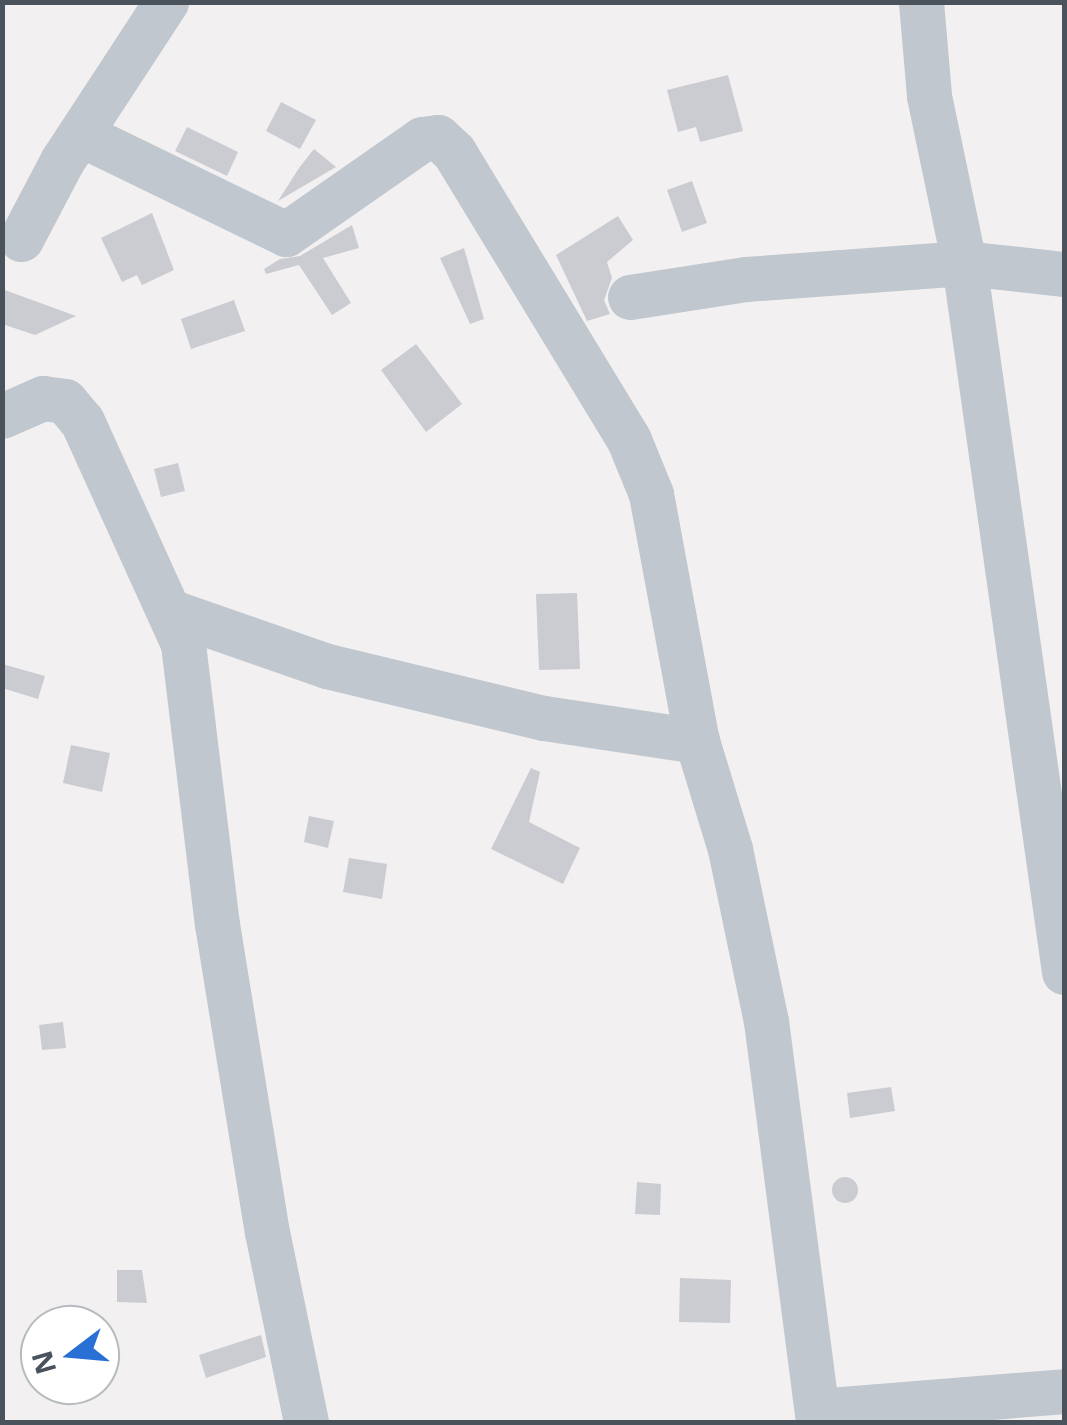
<!DOCTYPE html>
<html>
<head>
<meta charset="utf-8">
<style>
	body { margin:0 }
	#map { position:relative; width:1067px; height:1425px; overflow:hidden; background:#f2f0f0; font-family:"Open Sans",sans-serif }
	div>[style] { position:absolute }
	[style*='--x'] { left:calc(var(--x)*1px); top:calc(var(--y)*1px); width:calc(var(--w)*1px); rotate:calc(var(--a)*1deg) }
	.building>* { inset:0; background:#cbccd2 }
	.round { border-radius:50% }
	.minor>* { height:45px; margin:-22.5px; padding:0 22.5px; transform-origin:22.5px; border-radius:22.5px; background:#c0c7ce }
	span { translate:-50% -50%; white-space:nowrap; text-align:center; line-height:1.15; -webkit-text-stroke:8px #fff; paint-order:stroke }
	.frame { position:absolute; inset:0; border:5px solid #4a535c; pointer-events:none }
	.north { position:absolute; left:20px; top:1305px; width:100px; height:100px; box-sizing:border-box; background:#fff; border:2px solid #b7babe; border-radius:50%; rotate:254deg; font-size:28px; font-weight:700; line-height:40px; text-align:center; color:#4a535c }
	.north::after { content:''; display:block; margin:auto; width:35px; height:45px; background:#2870d5; clip-path:polygon(50% 0,100% 100%,50% 72%,0 100%) }
</style>
</head>
<body>
<div id="map">
	<div class="building">
		<div style="clip-path:polygon(728px 75px,743px 131px,700px 142px,696px 127px,678px 132px,667px 90px)"></div>
		<div style="clip-path:polygon(281px 102px,316px 120px,300px 149px,266px 131px)"></div>
		<div style="clip-path:polygon(187px 127px,238px 152px,227px 176px,175px 151px)"></div>
		<div style="clip-path:polygon(314px 149px,336px 167px,278px 201px,299px 168px)"></div>
		<div style="clip-path:polygon(692px 181px,707px 223px,682px 232px,667px 190px)"></div>
		<div style="clip-path:polygon(152px 213px,174px 270px,142px 285px,137px 275px,122px 282px,101px 238px)"></div>
		<div style="clip-path:polygon(618px 216px,633px 240px,607px 262px,612px 278px,604px 300px,610px 314px,587px 321px,556px 255px)"></div>
		<div style="clip-path:polygon(352px 225px,359px 248px,323px 258px,351px 303px,332px 315px,299px 265px,266px 274px,264px 269px,280px 259px,300px 256px)"></div>
		<div style="clip-path:polygon(464px 248px,484px 319px,470px 324px,440px 258px)"></div>
		<div style="clip-path:polygon(2px 289px,76px 316px,35px 335px,2px 324px)"></div>
		<div style="clip-path:polygon(234px 300px,245px 331px,191px 349px,181px 319px)"></div>
		<div style="clip-path:polygon(416px 344px,462px 404px,426px 432px,381px 370px)"></div>
		<div style="clip-path:polygon(178px 463px,185px 491px,161px 497px,154px 469px)"></div>
		<div style="clip-path:polygon(577px 593px,580px 669px,539px 670px,536px 594px)"></div>
		<div style="clip-path:polygon(2px 664px,45px 676px,38px 699px,2px 688px)"></div>
		<div style="clip-path:polygon(71px 745px,110px 753px,102px 792px,63px 783px)"></div>
		<div style="clip-path:polygon(531px 768px,540px 772px,529px 822px,580px 848px,563px 884px,491px 849px)"></div>
		<div style="clip-path:polygon(309px 816px,334px 821px,328px 848px,304px 842px)"></div>
		<div style="clip-path:polygon(349px 858px,387px 864px,382px 899px,343px 892px)"></div>
		<div style="clip-path:polygon(63px 1022px,66px 1048px,42px 1050px,39px 1025px)"></div>
		<div style="clip-path:polygon(891px 1087px,895px 1111px,850px 1118px,847px 1093px)"></div>
		<div class="round" style="left:832px;top:1177px;width:26px;height:26px"></div>
		<div style="clip-path:polygon(637px 1182px,661px 1184px,660px 1215px,635px 1214px)"></div>
		<div style="clip-path:polygon(117px 1270px,142px 1270px,147px 1303px,117px 1302px)"></div>
		<div style="clip-path:polygon(680px 1278px,731px 1280px,730px 1323px,679px 1322px)"></div>
		<div style="clip-path:polygon(261px 1335px,266px 1357px,206px 1378px,199px 1355px)"></div>
	</div>
	<div class="minor">
		<div style="--x:921;--y:2;--w:94;--a:85.1"></div>
		<div style="--x:929;--y:96;--w:171;--a:78.2"></div>
		<div style="--x:964;--y:263;--w:716;--a:81.97"></div>
		<div style="--x:80;--y:134;--w:229;--a:25.9"></div>
		<div style="--x:286;--y:234;--w:166;--a:-34.9"></div>
		<div style="--x:422;--y:139;--w:16;--a:-7"></div>
		<div style="--x:438;--y:137;--w:22;--a:43"></div>
		<div style="--x:454;--y:152;--w:337;--a:58.7"></div>
		<div style="--x:629;--y:440;--w:58;--a:67.8"></div>
		<div style="--x:651;--y:494;--w:251;--a:79.5"></div>
		<div style="--x:697;--y:741;--w:113;--a:73"></div>
		<div style="--x:730;--y:849;--w:176;--a:78.2"></div>
		<div style="--x:766;--y:1021;--w:404;--a:82.6"></div>
		<div style="--x:21;--y:239;--w:88;--a:-62.3"></div>
		<div style="--x:62;--y:161;--w:190;--a:-56.8"></div>
		<div style="--x:630;--y:297;--w:117;--a:-8.8"></div>
		<div style="--x:746;--y:279;--w:219;--a:-4.2"></div>
		<div style="--x:964;--y:263;--w:101;--a:6.3"></div>
		<div style="--x:2;--y:416;--w:45;--a:-23.7"></div>
		<div style="--x:43;--y:398;--w:22;--a:8"></div>
		<div style="--x:65;--y:401;--w:26;--a:50"></div>
		<div style="--x:82;--y:421;--w:245;--a:65.6"></div>
		<div style="--x:183;--y:644;--w:282;--a:83.1"></div>
		<div style="--x:217;--y:924;--w:312;--a:80.8"></div>
		<div style="--x:267;--y:1232;--w:194;--a:78.4"></div>
		<div style="--x:172;--y:612;--w:164;--a:19.2"></div>
		<div style="--x:327;--y:666;--w:223;--a:13.5"></div>
		<div style="--x:544;--y:718;--w:155;--a:8.5"></div>
		<div style="--x:817;--y:1411;--w:248;--a:-4.6"></div>
	</div>
	<div class="frame"></div>
	<div class="north">N</div>
</div>
</body>
</html>
